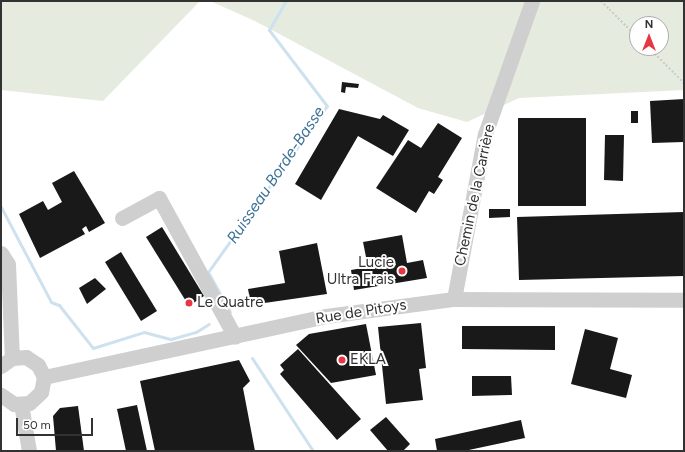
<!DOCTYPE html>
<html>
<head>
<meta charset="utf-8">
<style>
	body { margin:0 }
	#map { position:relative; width:685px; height:452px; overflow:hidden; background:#fff; font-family:Figtree,sans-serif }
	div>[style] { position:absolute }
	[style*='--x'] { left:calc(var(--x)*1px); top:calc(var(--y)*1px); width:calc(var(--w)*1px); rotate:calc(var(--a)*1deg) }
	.green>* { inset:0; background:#e5ebde }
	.stream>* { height:3px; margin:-1.5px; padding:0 1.5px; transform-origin:1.5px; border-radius:1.5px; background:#cee1ee }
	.building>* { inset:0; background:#191919 }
	.path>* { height:2px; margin-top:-1px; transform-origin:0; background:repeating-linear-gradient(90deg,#ccc 0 2px,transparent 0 4px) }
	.minor>* { height:15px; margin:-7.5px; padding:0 7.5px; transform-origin:7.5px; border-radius:7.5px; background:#cfcfcf }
	.dots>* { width:11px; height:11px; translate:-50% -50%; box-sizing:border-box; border:2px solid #fff; border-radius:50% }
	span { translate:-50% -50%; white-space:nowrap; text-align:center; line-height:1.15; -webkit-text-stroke:4px #fff; paint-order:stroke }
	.street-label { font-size:15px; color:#323232 }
	.poi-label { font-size:15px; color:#323232 }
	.right { translate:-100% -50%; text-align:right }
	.left { translate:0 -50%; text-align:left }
	.water-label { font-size:16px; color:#3e7396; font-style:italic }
	.frame { position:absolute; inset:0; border:2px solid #323232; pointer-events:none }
	.north { position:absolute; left:629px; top:16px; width:40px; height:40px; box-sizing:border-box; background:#fff; border:1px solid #adadad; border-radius:50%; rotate:0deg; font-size:11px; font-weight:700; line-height:16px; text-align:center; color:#323232 }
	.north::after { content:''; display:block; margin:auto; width:14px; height:18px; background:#e63742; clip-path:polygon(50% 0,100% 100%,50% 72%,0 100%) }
	.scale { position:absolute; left:16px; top:418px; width:77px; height:18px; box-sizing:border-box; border:2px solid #323232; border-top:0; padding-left:5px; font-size:12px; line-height:14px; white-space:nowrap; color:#323232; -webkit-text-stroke:3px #fff; paint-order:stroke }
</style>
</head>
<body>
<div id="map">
	<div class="green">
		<div style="clip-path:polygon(1px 1px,200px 1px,103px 101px,1px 90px)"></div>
		<div style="clip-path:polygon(evenodd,210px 1px,684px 1px,684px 90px,519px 98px,467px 122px,418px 108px,255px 21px,210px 1px,637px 24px,661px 24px,661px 48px,637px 48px,637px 24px)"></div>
	</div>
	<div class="stream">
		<div style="--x:1;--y:207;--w:107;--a:62.2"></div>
		<div style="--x:51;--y:302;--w:9;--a:21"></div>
		<div style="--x:59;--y:305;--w:55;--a:51.7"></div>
		<div style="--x:93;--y:348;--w:53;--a:-17.4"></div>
		<div style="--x:144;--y:332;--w:28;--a:15"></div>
		<div style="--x:171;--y:339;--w:26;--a:-16"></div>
		<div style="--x:196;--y:332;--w:15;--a:-32"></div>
		<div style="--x:230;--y:312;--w:46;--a:-118.8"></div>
		<div style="--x:208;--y:272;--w:204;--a:-54.4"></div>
		<div style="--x:327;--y:106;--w:96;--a:-127.3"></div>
		<div style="--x:269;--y:30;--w:34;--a:-60"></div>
		<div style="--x:252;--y:358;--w:111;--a:56.7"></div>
	</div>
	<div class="building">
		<div style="clip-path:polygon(342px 82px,359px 84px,358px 88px,346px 87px,345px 93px,341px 92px)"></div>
		<div style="clip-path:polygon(684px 99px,684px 142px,652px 143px,650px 101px)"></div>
		<div style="clip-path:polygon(339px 109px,380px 119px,383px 115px,409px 130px,393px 156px,358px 136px,321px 200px,295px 184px)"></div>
		<div style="clip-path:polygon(631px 111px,638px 111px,638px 123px,631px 123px)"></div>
		<div style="clip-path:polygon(518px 118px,586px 118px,586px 206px,518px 206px)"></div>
		<div style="clip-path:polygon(438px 123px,462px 138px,438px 177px,443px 180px,434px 194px,429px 191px,416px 213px,376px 188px,408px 140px,421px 148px)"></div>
		<div style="clip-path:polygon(605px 135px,624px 135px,623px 181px,604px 180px)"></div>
		<div style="clip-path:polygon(74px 171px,105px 223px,89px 232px,86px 226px,82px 229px,85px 234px,40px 258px,19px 214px,43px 201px,48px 210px,62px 202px,52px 183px)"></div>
		<div style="clip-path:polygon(489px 209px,510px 209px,510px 217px,489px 218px)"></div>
		<div style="clip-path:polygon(684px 212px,684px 276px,519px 280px,517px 217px)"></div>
		<div style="clip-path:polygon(162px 227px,204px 296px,189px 306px,146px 237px)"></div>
		<div style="clip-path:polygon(402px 235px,407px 263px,423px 260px,427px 278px,354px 290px,351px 270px,368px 267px,363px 242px)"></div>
		<div style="clip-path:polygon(317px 243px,327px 294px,251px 305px,248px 289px,285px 283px,279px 251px)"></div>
		<div style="clip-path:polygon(121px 252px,157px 311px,141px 321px,105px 262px)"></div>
		<div style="clip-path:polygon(95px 278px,106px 289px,87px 304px,79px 288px)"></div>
		<div style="clip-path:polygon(421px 323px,426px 368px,419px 369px,423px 400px,386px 404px,378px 327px)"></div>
		<div style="clip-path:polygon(366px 324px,376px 375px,331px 383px,296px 345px,309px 334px)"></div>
		<div style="clip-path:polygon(462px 326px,555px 326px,555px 350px,462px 349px)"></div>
		<div style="clip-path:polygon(585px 329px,618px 338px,610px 369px,632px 375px,626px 398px,571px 384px)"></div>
		<div style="clip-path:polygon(298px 349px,361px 419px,337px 440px,280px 374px,284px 370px,280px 365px)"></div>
		<div style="clip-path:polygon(239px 360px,250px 381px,243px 388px,255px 451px,155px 451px,140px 381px)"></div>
		<div style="clip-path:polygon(472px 376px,511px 376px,512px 395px,472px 396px)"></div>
		<div style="clip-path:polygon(137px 405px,147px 451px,126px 451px,117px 409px)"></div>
		<div style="clip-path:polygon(78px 406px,84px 451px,56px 451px,53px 416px,60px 408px)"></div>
		<div style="clip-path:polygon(386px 417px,410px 444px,403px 451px,388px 451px,370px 430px)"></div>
		<div style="clip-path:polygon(521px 420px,525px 438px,464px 451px,437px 451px,435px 439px)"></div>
	</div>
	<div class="path">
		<div style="--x:601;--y:1;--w:51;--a:45"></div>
		<div style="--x:649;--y:48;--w:49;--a:45"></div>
	</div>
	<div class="minor">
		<div style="--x:122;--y:218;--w:42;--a:-28.4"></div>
		<div style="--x:159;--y:198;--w:158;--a:61.3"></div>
		<div style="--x:1;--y:253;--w:13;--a:58"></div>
		<div style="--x:8;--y:264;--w:94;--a:87.6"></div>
		<div style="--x:454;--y:299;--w:168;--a:-79.4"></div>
		<div style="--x:485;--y:134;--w:141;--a:-70.5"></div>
		<div style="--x:1;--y:366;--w:14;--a:-36"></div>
		<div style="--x:12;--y:358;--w:14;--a:-4"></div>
		<div style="--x:26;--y:357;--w:14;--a:34"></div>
		<div style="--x:38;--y:365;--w:13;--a:63"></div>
		<div style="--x:44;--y:377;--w:15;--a:101"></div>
		<div style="--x:41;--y:392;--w:16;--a:137"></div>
		<div style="--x:29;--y:403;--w:15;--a:176"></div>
		<div style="--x:14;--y:404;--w:16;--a:-145"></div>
		<div style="--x:44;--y:377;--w:289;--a:-12.2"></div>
		<div style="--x:326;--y:316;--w:129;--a:-7.6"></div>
		<div style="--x:454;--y:299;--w:230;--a:0.2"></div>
		<div style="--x:21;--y:404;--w:48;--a:80.3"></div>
	</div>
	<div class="dots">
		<div style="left:402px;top:271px;background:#e63742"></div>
		<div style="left:189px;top:303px;background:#e63742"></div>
		<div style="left:342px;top:360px;background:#e63742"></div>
	</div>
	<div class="street-label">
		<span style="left:475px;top:195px;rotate:-78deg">Chemin de la Carrière</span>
		<span style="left:361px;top:312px;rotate:-9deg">Rue de Pitoys</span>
	</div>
	<div class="poi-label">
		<span class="right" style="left:394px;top:271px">Lucie<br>Ultra Frais</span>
		<span class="left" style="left:197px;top:303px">Le Quatre</span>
		<span class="left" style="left:350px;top:360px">EKLA</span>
	</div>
	<div class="water-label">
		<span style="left:276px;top:175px;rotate:-56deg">Ruisseau Borde-Basse</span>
	</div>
	<div class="frame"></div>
	<div class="north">N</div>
	<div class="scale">50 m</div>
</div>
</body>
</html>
